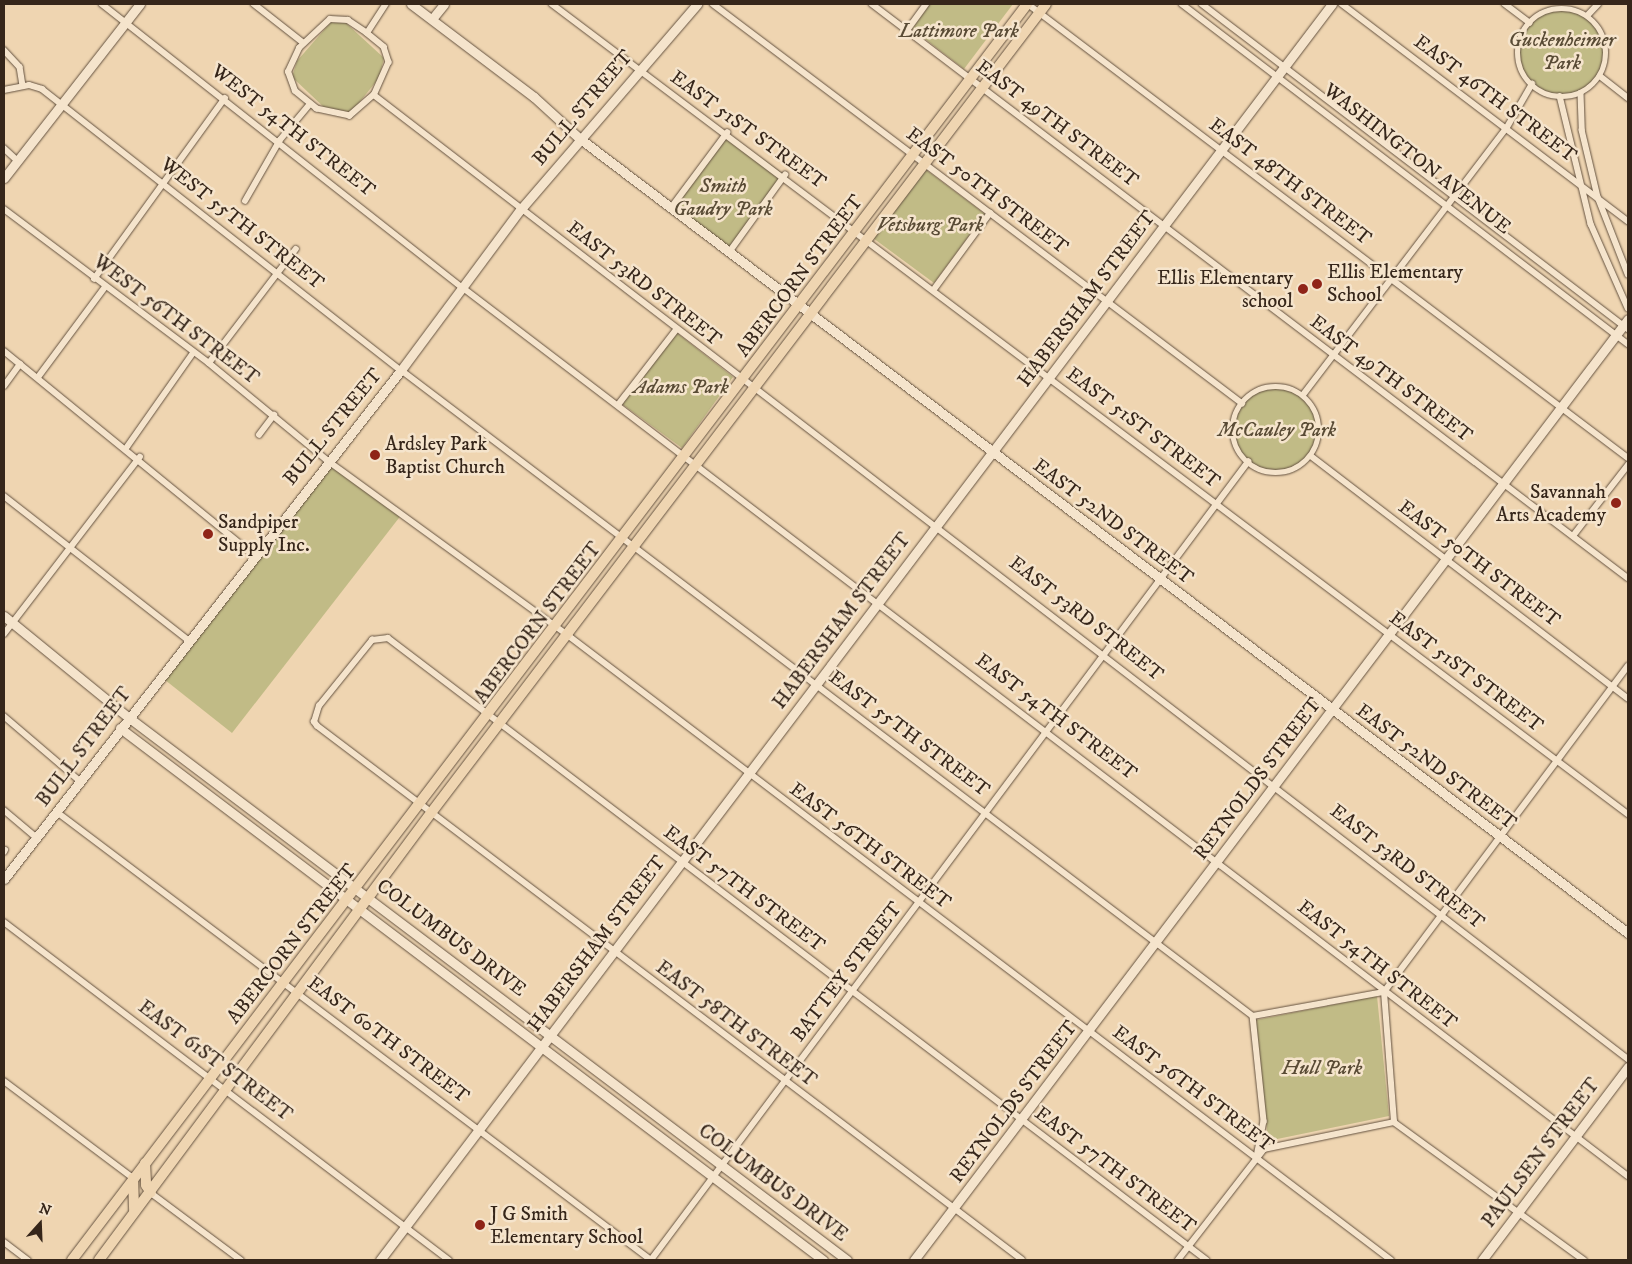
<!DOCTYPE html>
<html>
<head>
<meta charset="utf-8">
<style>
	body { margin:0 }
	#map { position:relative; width:1632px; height:1264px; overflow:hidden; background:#efd5b1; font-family:"IM FELL DW Pica",serif }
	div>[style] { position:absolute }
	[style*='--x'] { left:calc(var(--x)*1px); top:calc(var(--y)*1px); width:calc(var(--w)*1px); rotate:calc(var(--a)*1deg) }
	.green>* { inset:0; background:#c1bb86 }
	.round { border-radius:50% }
	.roads { filter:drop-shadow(0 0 1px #645240) drop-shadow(0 0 1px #645240) }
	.street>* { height:5.5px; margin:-2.75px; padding:0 2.75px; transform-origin:2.75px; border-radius:2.75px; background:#f5e4cc }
	.street>.ring { margin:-2.75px; padding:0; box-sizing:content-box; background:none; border:5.5px solid #f5e4cc; border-radius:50% }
	.secondary>* { height:9px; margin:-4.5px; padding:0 4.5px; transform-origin:4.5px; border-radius:4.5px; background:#f5e4cc }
	.primary>* { height:10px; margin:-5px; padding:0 5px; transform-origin:5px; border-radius:5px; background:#efd5b1 }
	.dots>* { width:14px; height:14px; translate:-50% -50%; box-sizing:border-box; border:2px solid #f5e4cc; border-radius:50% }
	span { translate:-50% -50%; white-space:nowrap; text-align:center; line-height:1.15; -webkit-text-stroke:5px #f5e4cc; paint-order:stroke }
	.park-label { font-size:20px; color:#594b35; font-style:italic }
	.street-label { font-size:20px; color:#36261a }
	.poi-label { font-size:20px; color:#36261a }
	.left { translate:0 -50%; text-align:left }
	.right { translate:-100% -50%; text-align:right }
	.frame { position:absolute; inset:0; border:5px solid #36261a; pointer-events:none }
	.north { position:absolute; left:15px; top:1199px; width:50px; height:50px; -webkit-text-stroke:4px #f5e4cc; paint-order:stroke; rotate:20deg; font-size:14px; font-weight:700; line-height:20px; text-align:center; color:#36261a }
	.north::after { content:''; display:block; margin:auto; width:18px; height:22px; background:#36261a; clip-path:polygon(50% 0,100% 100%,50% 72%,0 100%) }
</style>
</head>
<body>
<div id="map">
	<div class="green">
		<div style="clip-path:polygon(930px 4px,1013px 4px,964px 69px,912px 29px)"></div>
		<div class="round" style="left:1518px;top:9px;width:88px;height:88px"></div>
		<div style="clip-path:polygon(331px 22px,346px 23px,384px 58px,379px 78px,350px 114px,328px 111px,292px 77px,297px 61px)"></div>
		<div style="clip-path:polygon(727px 133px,785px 175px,730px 251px,671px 208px)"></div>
		<div style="clip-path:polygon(925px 169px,985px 214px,934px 283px,873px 238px)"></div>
		<div style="clip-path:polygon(677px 333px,733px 377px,682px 448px,622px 404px)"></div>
		<div class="round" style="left:1233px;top:387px;width:86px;height:86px"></div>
		<div style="clip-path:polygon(327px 460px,402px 514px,232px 733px,160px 676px)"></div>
		<div style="clip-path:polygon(1377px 996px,1389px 1116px,1268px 1141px,1256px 1020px)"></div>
	</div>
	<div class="roads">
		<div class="street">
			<div style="--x:102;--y:4;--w:458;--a:38.2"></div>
			<div style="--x:462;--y:287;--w:1466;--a:37.32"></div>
			<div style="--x:254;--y:4;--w:63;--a:38"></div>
			<div style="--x:552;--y:4;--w:1347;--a:36.97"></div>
			<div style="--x:713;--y:4;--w:663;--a:37.03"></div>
			<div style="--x:872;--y:4;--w:949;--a:37.21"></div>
			<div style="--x:1028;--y:4;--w:752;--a:37.11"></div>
			<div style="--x:1182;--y:4;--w:561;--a:37.32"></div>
			<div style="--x:1202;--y:4;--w:536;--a:37.34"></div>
			<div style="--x:1342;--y:4;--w:359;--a:37.2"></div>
			<div style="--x:1505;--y:4;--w:31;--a:37"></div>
			<div class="ring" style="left:1518px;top:9px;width:82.5px;height:82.5px"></div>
			<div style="--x:1587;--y:16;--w:16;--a:-47"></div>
			<div style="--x:330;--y:19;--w:18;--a:3"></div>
			<div style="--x:348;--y:20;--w:23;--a:34"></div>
			<div style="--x:367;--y:33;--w:22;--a:39"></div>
			<div style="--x:384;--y:47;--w:16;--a:72"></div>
			<div style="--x:389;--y:62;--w:36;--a:114"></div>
			<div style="--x:374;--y:95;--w:32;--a:139"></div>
			<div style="--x:350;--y:116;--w:34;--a:-168"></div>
			<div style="--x:317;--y:109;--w:28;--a:-141"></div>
			<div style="--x:295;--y:91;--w:20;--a:-110"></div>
			<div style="--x:288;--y:72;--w:26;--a:-65"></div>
			<div style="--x:299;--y:48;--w:42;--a:-43.1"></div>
			<div style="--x:908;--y:29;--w:31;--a:-54"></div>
			<div style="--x:367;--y:33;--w:35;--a:-57"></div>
			<div style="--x:4;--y:50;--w:23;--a:47"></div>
			<div style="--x:20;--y:67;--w:18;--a:81"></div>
			<div style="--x:1600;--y:76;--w:36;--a:38"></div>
			<div style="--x:4;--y:90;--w:25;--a:-11"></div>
			<div style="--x:29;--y:85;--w:14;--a:17"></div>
			<div style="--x:42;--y:89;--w:456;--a:38.1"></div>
			<div style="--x:401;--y:370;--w:1069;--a:37.17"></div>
			<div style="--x:1581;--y:93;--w:37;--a:88"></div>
			<div style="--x:1582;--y:130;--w:69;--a:76.6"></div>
			<div style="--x:1598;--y:197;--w:83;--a:68.7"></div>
			<div style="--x:374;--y:95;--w:1582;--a:37.55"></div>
			<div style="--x:1560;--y:96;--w:132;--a:76.4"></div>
			<div style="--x:1591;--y:224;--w:92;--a:66.2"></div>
			<div style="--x:4;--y:148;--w:18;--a:43"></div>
			<div style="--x:245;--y:201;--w:70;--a:-60.2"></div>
			<div style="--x:280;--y:140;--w:47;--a:-50.2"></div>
			<div style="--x:671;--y:208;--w:94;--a:-53.3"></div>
			<div style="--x:4;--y:209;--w:256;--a:36.9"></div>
			<div style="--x:209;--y:363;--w:153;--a:39.4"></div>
			<div style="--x:327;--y:460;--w:299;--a:36"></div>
			<div style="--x:569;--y:636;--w:1032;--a:37.2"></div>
			<div style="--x:730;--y:251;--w:94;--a:-54.1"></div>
			<div style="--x:94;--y:279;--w:223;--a:-54.1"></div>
			<div style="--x:935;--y:288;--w:93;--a:-53.7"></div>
			<div style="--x:4;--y:351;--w:321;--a:39.2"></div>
			<div style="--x:209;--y:363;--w:143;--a:-52.7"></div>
			<div style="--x:39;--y:376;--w:111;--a:-53.4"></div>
			<div style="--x:4;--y:386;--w:27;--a:-54"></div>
			<div class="ring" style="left:1233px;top:387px;width:80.5px;height:80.5px"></div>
			<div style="--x:1303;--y:395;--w:335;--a:-52.7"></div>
			<div style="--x:1506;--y:129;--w:52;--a:-60"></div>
			<div style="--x:618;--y:405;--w:95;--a:-52.3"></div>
			<div style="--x:259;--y:435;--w:25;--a:-53"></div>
			<div style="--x:127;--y:447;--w:115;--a:-54.9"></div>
			<div style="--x:1311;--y:456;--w:399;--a:37.4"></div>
			<div style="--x:4;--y:496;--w:232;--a:38"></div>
			<div style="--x:1573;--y:536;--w:90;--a:-52.2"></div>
			<div style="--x:4;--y:634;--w:223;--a:-52.5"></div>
			<div style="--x:4;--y:716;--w:100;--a:40.5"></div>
			<div style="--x:4;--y:810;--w:42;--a:40.2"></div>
			<div style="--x:57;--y:812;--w:744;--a:37.02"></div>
			<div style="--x:4;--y:852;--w:2;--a:-63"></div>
			<div style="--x:4;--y:922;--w:559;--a:37.22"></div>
			<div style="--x:1253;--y:1016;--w:106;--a:84"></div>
			<div style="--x:1264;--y:1121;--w:33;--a:101"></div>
			<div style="--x:1253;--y:1016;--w:133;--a:-10.4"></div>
			<div style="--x:4;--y:1081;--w:161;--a:36.9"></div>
			<div style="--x:1394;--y:1122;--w:130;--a:-94.4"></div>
			<div style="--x:1384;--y:992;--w:407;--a:-53.2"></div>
			<div style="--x:1394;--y:1122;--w:235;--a:36"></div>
			<div style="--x:151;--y:1193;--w:112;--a:36.7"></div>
			<div style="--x:4;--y:1242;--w:30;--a:37"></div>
			<div style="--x:651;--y:1260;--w:997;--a:-53.2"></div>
			<div style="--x:1022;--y:1260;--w:884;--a:-142.86"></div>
			<div style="--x:317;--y:726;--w:5;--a:-127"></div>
			<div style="--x:314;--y:722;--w:17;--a:-73"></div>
			<div style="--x:319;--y:706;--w:85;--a:-51.2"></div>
			<div style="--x:372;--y:640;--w:16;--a:-7"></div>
			<div style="--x:388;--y:638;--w:1028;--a:37.22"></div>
			<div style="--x:1178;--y:1260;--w:140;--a:-52.2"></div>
			<div style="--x:1264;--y:1149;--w:133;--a:-11.7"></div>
		</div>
		<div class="secondary">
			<div style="--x:411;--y:4;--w:154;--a:37.1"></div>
			<div style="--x:534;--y:97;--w:61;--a:42.3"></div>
			<div style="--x:579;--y:138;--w:1316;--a:37.16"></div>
			<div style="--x:432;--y:19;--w:19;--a:-51"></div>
			<div style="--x:4;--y:178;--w:221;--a:-52"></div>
			<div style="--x:4;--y:616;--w:160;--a:39.2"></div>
			<div style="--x:128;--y:717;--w:901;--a:37.06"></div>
			<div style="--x:120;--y:728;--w:882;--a:37.12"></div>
			<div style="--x:4;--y:879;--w:646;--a:-52.05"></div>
			<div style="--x:401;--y:370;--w:199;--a:-53.4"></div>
			<div style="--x:520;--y:210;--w:272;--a:-49.3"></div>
			<div style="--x:380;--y:1260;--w:1576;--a:-52.84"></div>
			<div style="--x:914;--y:1260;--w:1181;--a:-52.81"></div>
			<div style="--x:1482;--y:1260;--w:242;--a:-52.9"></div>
		</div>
		<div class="primary">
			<div style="--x:145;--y:1163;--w:22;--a:87"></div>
			<div style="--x:146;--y:1185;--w:9;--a:58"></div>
			<div style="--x:133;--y:1178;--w:34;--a:88"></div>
			<div style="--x:72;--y:1260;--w:1578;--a:-52.75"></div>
			<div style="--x:99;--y:1260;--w:557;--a:-53.4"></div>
			<div style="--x:431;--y:813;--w:1016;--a:-52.76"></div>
		</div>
	</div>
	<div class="dots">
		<div style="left:1317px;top:284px;background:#8f2418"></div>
		<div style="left:1303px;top:289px;background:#8f2418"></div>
		<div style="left:375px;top:455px;background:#8f2418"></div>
		<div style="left:1616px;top:503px;background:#8f2418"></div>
		<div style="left:208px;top:534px;background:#8f2418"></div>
		<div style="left:480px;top:1225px;background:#8f2418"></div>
	</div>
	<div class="park-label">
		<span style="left:959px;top:31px">Lattimore Park</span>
		<span style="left:1562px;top:52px">Guckenheimer<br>Park</span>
		<span style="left:723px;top:198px">Smith<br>Gaudry Park</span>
		<span style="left:930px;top:225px">Vetsburg Park</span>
		<span style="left:681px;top:387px">Adams Park</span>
		<span style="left:1277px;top:430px">McCauley Park</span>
		<span style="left:1322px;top:1068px">Hull Park</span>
	</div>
	<div class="street-label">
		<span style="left:1495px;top:99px;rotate:37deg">EAST 46TH STREET</span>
		<span style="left:583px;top:108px;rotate:-50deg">BULL STREET</span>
		<span style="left:1057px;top:124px;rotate:37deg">EAST 49TH STREET</span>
		<span style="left:748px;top:130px;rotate:36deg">EAST 51ST STREET</span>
		<span style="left:293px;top:131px;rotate:38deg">WEST 54TH STREET</span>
		<span style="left:1417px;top:159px;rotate:38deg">WASHINGTON AVENUE</span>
		<span style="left:1290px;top:182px;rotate:37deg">EAST 48TH STREET</span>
		<span style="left:987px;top:191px;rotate:37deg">EAST 50TH STREET</span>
		<span style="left:242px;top:224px;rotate:38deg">WEST 55TH STREET</span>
		<span style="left:800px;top:276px;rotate:-53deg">ABERCORN STREET</span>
		<span style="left:644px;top:284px;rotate:38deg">EAST 53RD STREET</span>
		<span style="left:1087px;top:299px;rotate:-53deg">HABERSHAM STREET</span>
		<span style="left:176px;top:320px;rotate:37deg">WEST 56TH STREET</span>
		<span style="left:1391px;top:379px;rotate:37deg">EAST 49TH STREET</span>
		<span style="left:333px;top:427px;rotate:-51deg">BULL STREET</span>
		<span style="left:1143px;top:428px;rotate:37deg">EAST 51ST STREET</span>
		<span style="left:1113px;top:522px;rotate:37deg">EAST 52ND STREET</span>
		<span style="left:1479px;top:564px;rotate:37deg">EAST 50TH STREET</span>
		<span style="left:1086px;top:619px;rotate:38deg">EAST 53RD STREET</span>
		<span style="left:842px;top:621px;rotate:-53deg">HABERSHAM STREET</span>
		<span style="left:538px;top:623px;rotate:-53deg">ABERCORN STREET</span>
		<span style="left:1466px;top:672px;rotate:37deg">EAST 51ST STREET</span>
		<span style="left:1056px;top:717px;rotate:37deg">EAST 54TH STREET</span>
		<span style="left:909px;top:734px;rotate:37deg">EAST 55TH STREET</span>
		<span style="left:84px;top:747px;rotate:-53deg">BULL STREET</span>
		<span style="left:1436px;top:767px;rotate:37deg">EAST 52ND STREET</span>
		<span style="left:1258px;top:779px;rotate:-53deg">REYNOLDS STREET</span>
		<span style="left:870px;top:846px;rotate:37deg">EAST 56TH STREET</span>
		<span style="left:1407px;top:867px;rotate:38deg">EAST 53RD STREET</span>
		<span style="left:744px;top:889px;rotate:37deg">EAST 57TH STREET</span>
		<span style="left:451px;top:938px;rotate:37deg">COLUMBUS DRIVE</span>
		<span style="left:292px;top:944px;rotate:-52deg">ABERCORN STREET</span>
		<span style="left:597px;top:944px;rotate:-53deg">HABERSHAM STREET</span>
		<span style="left:1377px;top:965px;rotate:38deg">EAST 54TH STREET</span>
		<span style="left:847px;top:972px;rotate:-53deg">BATTEY STREET</span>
		<span style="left:736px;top:1024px;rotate:37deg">EAST 58TH STREET</span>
		<span style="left:388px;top:1040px;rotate:37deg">EAST 60TH STREET</span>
		<span style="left:215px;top:1061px;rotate:37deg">EAST 61ST STREET</span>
		<span style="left:1193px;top:1089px;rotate:37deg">EAST 56TH STREET</span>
		<span style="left:1014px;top:1102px;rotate:-53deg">REYNOLDS STREET</span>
		<span style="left:1541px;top:1153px;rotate:-53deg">PAULSEN STREET</span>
		<span style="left:1115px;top:1170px;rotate:37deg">EAST 57TH STREET</span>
		<span style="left:773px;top:1183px;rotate:37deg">COLUMBUS DRIVE</span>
	</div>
	<div class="poi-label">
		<span class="left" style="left:1327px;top:284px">Ellis Elementary<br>School</span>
		<span class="right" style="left:1293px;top:290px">Ellis Elementary<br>school</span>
		<span class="left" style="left:385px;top:456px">Ardsley Park<br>Baptist Church</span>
		<span class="right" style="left:1606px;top:504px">Savannah<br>Arts Academy</span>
		<span class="left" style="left:218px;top:534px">Sandpiper<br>Supply Inc.</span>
		<span class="left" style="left:490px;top:1226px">J G Smith<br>Elementary School</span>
	</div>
	<div class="frame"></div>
	<div class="north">N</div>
</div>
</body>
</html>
